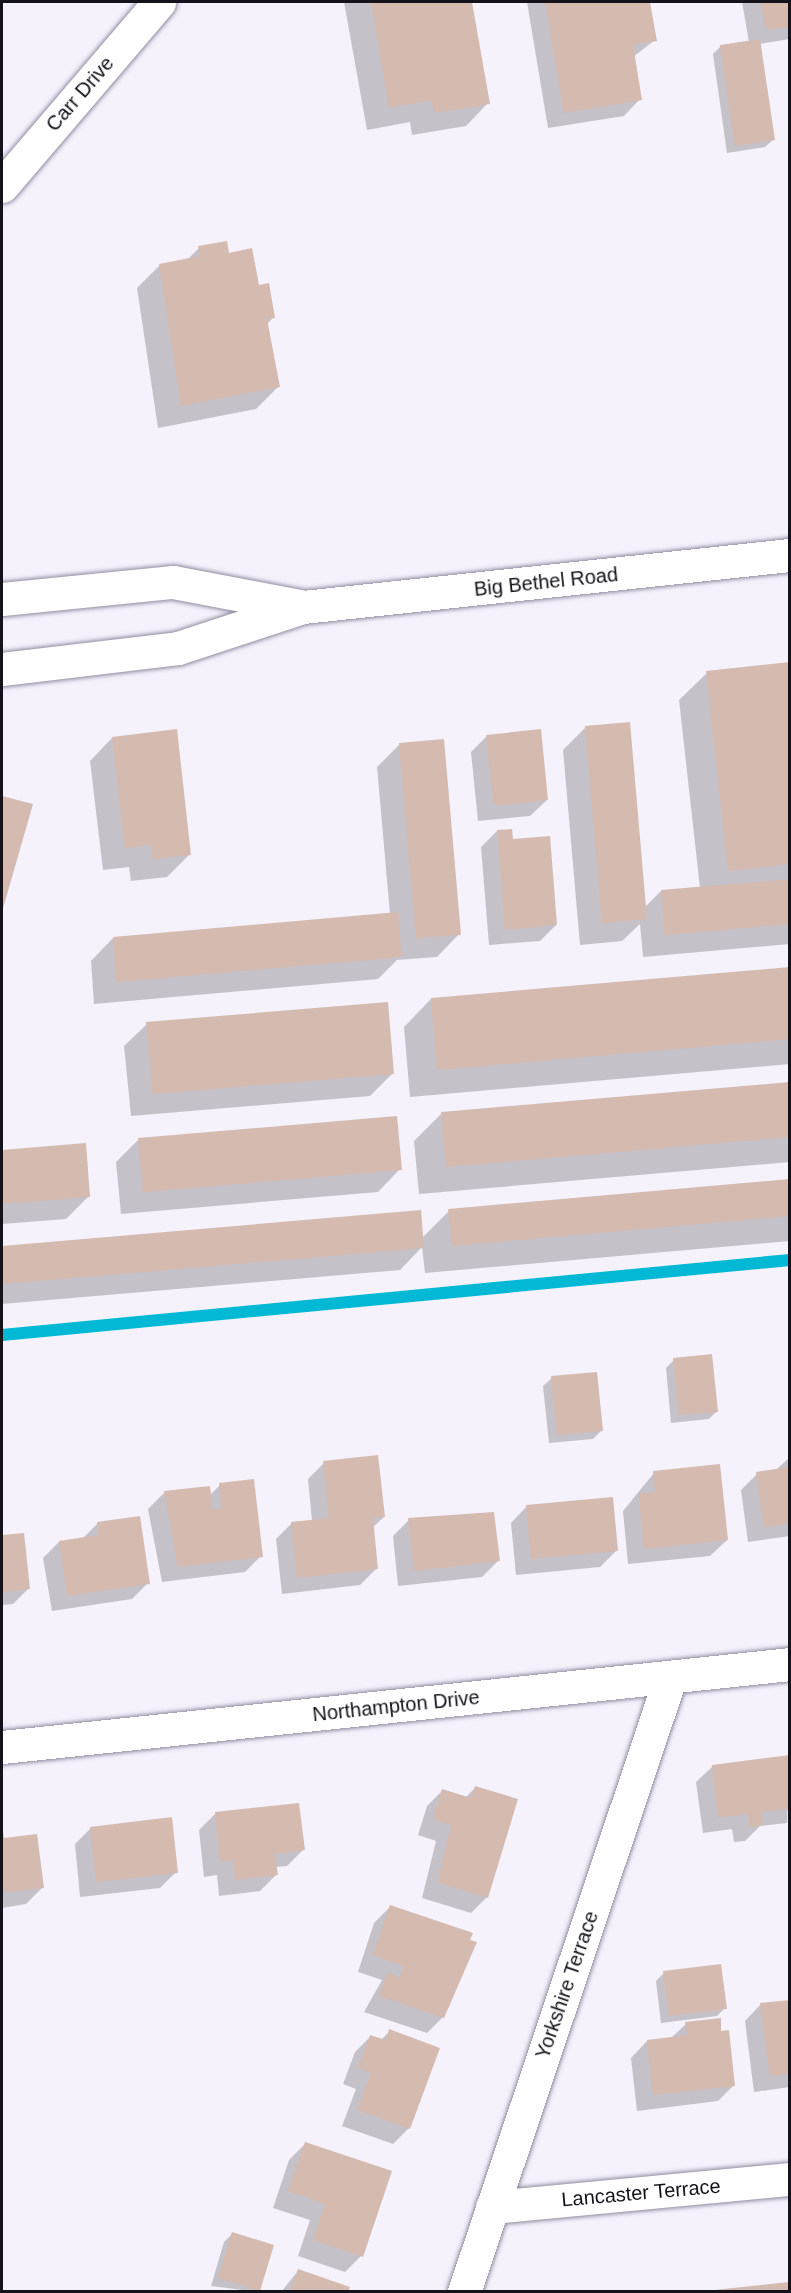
<!DOCTYPE html>
<html>
<head>
<meta charset="utf-8">
<style>
	body { margin:0 }
	#map { position:relative; width:791px; height:2293px; overflow:hidden; background:#f5f2fc; font-family:Arial,sans-serif }
	div>[style] { position:absolute }
	[style*='--x'] { left:calc(var(--x)*1px); top:calc(var(--y)*1px); width:calc(var(--w)*1px); rotate:calc(var(--a)*1deg) }
	.shadow>* { inset:0; background:#0003 }
	.stream>* { height:12px; margin:-6px; padding:0 6px; transform-origin:6px; border-radius:6px; background:#01b9d4 }
	.building>* { inset:0; background:#d4baaf }
	.roads { filter:drop-shadow(0 0 2px #928ba1) drop-shadow(0 0 2px #928ba1) }
	.street>* { height:33px; margin:-16.5px; padding:0 16.5px; transform-origin:16.5px; border-radius:16.5px; background:#fff }
	.secondary>* { height:33px; margin:-16.5px; padding:0 16.5px; transform-origin:16.5px; border-radius:16.5px; background:#fff }
	span { translate:-50% -50%; white-space:nowrap; text-align:center; line-height:1.15; -webkit-text-stroke:5px #fff; paint-order:stroke }
	.street-label { font-size:20px; color:#14121a }
	.frame { position:absolute; inset:0; border:3px solid #14121a; pointer-events:none }
</style>
</head>
<body>
<div id="map">
	<div class="shadow">
		<div style="clip-path:polygon(344px 2px,471px 2px,488px 103px,466px 126px,412px 135px,410px 122px,367px 130px)"></div>
		<div style="clip-path:polygon(527px 2px,649px 2px,655px 40px,633px 57px,640px 99px,624px 116px,548px 128px)"></div>
		<div style="clip-path:polygon(742px 2px,790px 2px,790px 39px,759px 44px,774px 139px,765px 147px,727px 153px,713px 54px,721px 46px,749px 42px)"></div>
		<div style="clip-path:polygon(199px 248px,228px 254px,258px 287px,274px 317px,267px 324px,278px 387px,256px 409px,158px 428px,137px 288px,160px 265px,187px 260px)"></div>
		<div style="clip-path:polygon(790px 664px,790px 944px,643px 957px,640px 924px,622px 941px,580px 945px,563px 750px,585px 728px,644px 908px,661px 891px,700px 888px,679px 700px,707px 673px)"></div>
		<div style="clip-path:polygon(487px 736px,547px 800px,530px 816px,478px 821px,471px 752px)"></div>
		<div style="clip-path:polygon(112px 738px,190px 854px,167px 877px,131px 881px,129px 867px,103px 870px,90px 761px)"></div>
		<div style="clip-path:polygon(400px 744px,459px 934px,437px 957px,397px 960px,378px 979px,94px 1004px,91px 961px,113px 938px,390px 914px,377px 767px)"></div>
		<div style="clip-path:polygon(2px 797px,31px 805px,2px 908px)"></div>
		<div style="clip-path:polygon(497px 831px,512px 840px,556px 925px,540px 941px,489px 945px,481px 847px)"></div>
		<div style="clip-path:polygon(790px 968px,790px 1064px,410px 1097px,404px 1027px,431px 999px)"></div>
		<div style="clip-path:polygon(147px 1024px,393px 1073px,370px 1096px,131px 1116px,124px 1046px)"></div>
		<div style="clip-path:polygon(790px 1083px,790px 1162px,419px 1194px,414px 1141px,442px 1113px)"></div>
		<div style="clip-path:polygon(139px 1139px,400px 1169px,378px 1192px,121px 1214px,116px 1162px)"></div>
		<div style="clip-path:polygon(85px 1144px,89px 1196px,66px 1219px,2px 1224px,2px 1151px)"></div>
		<div style="clip-path:polygon(790px 1180px,790px 1241px,425px 1273px,422px 1247px,400px 1270px,2px 1304px,2px 1248px,419px 1212px,422px 1238px,449px 1211px)"></div>
		<div style="clip-path:polygon(674px 1360px,717px 1411px,709px 1419px,671px 1423px,666px 1368px)"></div>
		<div style="clip-path:polygon(552px 1378px,601px 1431px,593px 1439px,549px 1443px,543px 1386px)"></div>
		<div style="clip-path:polygon(790px 1457px,790px 1536px,748px 1542px,741px 1490px,757px 1474px,777px 1469px)"></div>
		<div style="clip-path:polygon(324px 1463px,384px 1517px,372px 1528px,376px 1569px,360px 1585px,282px 1594px,276px 1539px,292px 1523px,312px 1521px,308px 1479px)"></div>
		<div style="clip-path:polygon(654px 1473px,727px 1540px,710px 1556px,628px 1564px,623px 1511px)"></div>
		<div style="clip-path:polygon(220px 1485px,261px 1556px,245px 1572px,162px 1582px,148px 1509px,164px 1493px,210px 1495px)"></div>
		<div style="clip-path:polygon(527px 1506px,616px 1551px,600px 1567px,516px 1575px,511px 1523px)"></div>
		<div style="clip-path:polygon(409px 1520px,498px 1561px,482px 1577px,398px 1586px,393px 1536px)"></div>
		<div style="clip-path:polygon(97px 1524px,148px 1583px,132px 1599px,52px 1611px,43px 1558px,59px 1542px,83px 1538px)"></div>
		<div style="clip-path:polygon(23px 1535px,29px 1588px,13px 1604px,2px 1605px,2px 1537px)"></div>
		<div style="clip-path:polygon(790px 1757px,787px 1823px,760px 1826px,745px 1841px,734px 1842px,732px 1829px,703px 1833px,696px 1782px,713px 1766px)"></div>
		<div style="clip-path:polygon(476px 1787px,487px 1897px,471px 1913px,422px 1898px,436px 1841px,418px 1835px,427px 1806px,443px 1790px,465px 1798px)"></div>
		<div style="clip-path:polygon(215px 1814px,303px 1850px,287px 1866px,275px 1867px,276px 1875px,260px 1891px,219px 1896px,217px 1875px,204px 1877px,199px 1830px)"></div>
		<div style="clip-path:polygon(91px 1828px,176px 1872px,160px 1888px,80px 1897px,75px 1844px)"></div>
		<div style="clip-path:polygon(36px 1836px,42px 1888px,26px 1904px,2px 1908px,2px 1839px)"></div>
		<div style="clip-path:polygon(390px 1907px,443px 2017px,427px 2033px,364px 2012px,382px 1980px,358px 1972px,374px 1923px)"></div>
		<div style="clip-path:polygon(664px 1973px,725px 2008px,717px 2016px,661px 2023px,656px 1981px)"></div>
		<div style="clip-path:polygon(790px 2001px,790px 2087px,754px 2092px,745px 2021px,761px 2004px)"></div>
		<div style="clip-path:polygon(686px 2024px,734px 2085px,718px 2101px,637px 2111px,631px 2058px,647px 2041px,671px 2038px)"></div>
		<div style="clip-path:polygon(390px 2031px,409px 2128px,393px 2144px,342px 2126px,356px 2089px,343px 2084px,355px 2052px,371px 2036px,381px 2040px)"></div>
		<div style="clip-path:polygon(306px 2143px,361px 2256px,345px 2272px,298px 2256px,310px 2220px,273px 2208px,289px 2160px)"></div>
		<div style="clip-path:polygon(232px 2234px,259px 2290px,257px 2292px,211px 2286px,224px 2242px)"></div>
		<div style="clip-path:polygon(298px 2271px,347px 2292px,281px 2292px)"></div>
	</div>
	<div class="stream">
		<div style="--x:2;--y:1335;--w:792;--a:-5.44"></div>
	</div>
	<div class="building">
		<div style="clip-path:polygon(371px 2px,472px 2px,490px 104px,434px 113px,432px 100px,389px 108px)"></div>
		<div style="clip-path:polygon(545px 2px,650px 2px,657px 41px,633px 45px,642px 100px,564px 113px)"></div>
		<div style="clip-path:polygon(760px 2px,790px 2px,790px 27px,766px 30px)"></div>
		<div style="clip-path:polygon(760px 39px,775px 140px,735px 146px,720px 45px)"></div>
		<div style="clip-path:polygon(227px 241px,229px 253px,252px 248px,259px 285px,269px 283px,275px 318px,267px 319px,280px 387px,181px 406px,159px 264px,200px 256px,198px 246px)"></div>
		<div style="clip-path:polygon(790px 662px,790px 864px,728px 871px,706px 671px)"></div>
		<div style="clip-path:polygon(630px 722px,647px 919px,602px 923px,585px 726px)"></div>
		<div style="clip-path:polygon(177px 729px,191px 855px,153px 859px,152px 845px,125px 848px,112px 737px)"></div>
		<div style="clip-path:polygon(541px 729px,548px 800px,494px 806px,486px 735px)"></div>
		<div style="clip-path:polygon(444px 739px,461px 935px,416px 938px,399px 743px)"></div>
		<div style="clip-path:polygon(2px 796px,33px 804px,2px 912px)"></div>
		<div style="clip-path:polygon(512px 829px,513px 839px,550px 836px,557px 925px,505px 930px,497px 830px)"></div>
		<div style="clip-path:polygon(790px 879px,790px 924px,665px 935px,661px 890px)"></div>
		<div style="clip-path:polygon(398px 912px,402px 957px,116px 982px,113px 937px)"></div>
		<div style="clip-path:polygon(790px 967px,790px 1039px,437px 1070px,431px 998px)"></div>
		<div style="clip-path:polygon(388px 1002px,394px 1074px,153px 1094px,146px 1022px)"></div>
		<div style="clip-path:polygon(790px 1082px,790px 1137px,446px 1167px,441px 1112px)"></div>
		<div style="clip-path:polygon(397px 1116px,402px 1170px,143px 1192px,138px 1138px)"></div>
		<div style="clip-path:polygon(86px 1143px,90px 1197px,2px 1204px,2px 1150px)"></div>
		<div style="clip-path:polygon(790px 1179px,790px 1216px,452px 1246px,448px 1209px)"></div>
		<div style="clip-path:polygon(421px 1210px,424px 1248px,2px 1284px,2px 1246px)"></div>
		<div style="clip-path:polygon(712px 1354px,718px 1412px,679px 1415px,673px 1358px)"></div>
		<div style="clip-path:polygon(597px 1372px,603px 1431px,557px 1435px,551px 1376px)"></div>
		<div style="clip-path:polygon(378px 1455px,385px 1517px,373px 1518px,378px 1569px,297px 1578px,291px 1522px,329px 1518px,323px 1461px)"></div>
		<div style="clip-path:polygon(720px 1464px,728px 1540px,644px 1549px,639px 1494px,655px 1492px,653px 1471px)"></div>
		<div style="clip-path:polygon(790px 1467px,790px 1523px,764px 1527px,756px 1472px)"></div>
		<div style="clip-path:polygon(254px 1479px,263px 1557px,178px 1567px,164px 1491px,210px 1486px,213px 1510px,222px 1508px,219px 1483px)"></div>
		<div style="clip-path:polygon(613px 1497px,618px 1551px,531px 1559px,526px 1505px)"></div>
		<div style="clip-path:polygon(494px 1512px,500px 1561px,414px 1571px,408px 1518px)"></div>
		<div style="clip-path:polygon(140px 1516px,150px 1584px,67px 1596px,59px 1541px,98px 1535px,97px 1522px)"></div>
		<div style="clip-path:polygon(24px 1533px,30px 1589px,2px 1592px,2px 1535px)"></div>
		<div style="clip-path:polygon(790px 1755px,790px 1809px,761px 1812px,763px 1825px,750px 1827px,748px 1814px,718px 1818px,712px 1765px)"></div>
		<div style="clip-path:polygon(475px 1786px,518px 1799px,488px 1898px,438px 1882px,451px 1825px,433px 1819px,442px 1789px,471px 1798px)"></div>
		<div style="clip-path:polygon(299px 1803px,305px 1850px,275px 1854px,278px 1875px,235px 1880px,233px 1860px,220px 1862px,215px 1812px)"></div>
		<div style="clip-path:polygon(172px 1817px,178px 1873px,96px 1882px,90px 1827px)"></div>
		<div style="clip-path:polygon(3px 1831px,4px 1838px,37px 1834px,44px 1888px,4px 1893px,2px 1906px)"></div>
		<div style="clip-path:polygon(390px 1905px,473px 1933px,470px 1940px,477px 1942px,444px 2018px,379px 1996px,387px 1973px,400px 1977px,404px 1966px,373px 1955px)"></div>
		<div style="clip-path:polygon(721px 1964px,727px 2009px,669px 2016px,663px 1971px)"></div>
		<div style="clip-path:polygon(790px 2000px,790px 2074px,770px 2076px,760px 2003px)"></div>
		<div style="clip-path:polygon(721px 2018px,721px 2031px,729px 2030px,735px 2086px,653px 2095px,647px 2040px,687px 2035px,685px 2022px)"></div>
		<div style="clip-path:polygon(389px 2029px,440px 2048px,410px 2129px,357px 2110px,371px 2073px,358px 2068px,370px 2035px,386px 2040px)"></div>
		<div style="clip-path:polygon(305px 2142px,392px 2171px,363px 2257px,313px 2240px,325px 2204px,288px 2191px)"></div>
		<div style="clip-path:polygon(232px 2232px,274px 2245px,260px 2291px,218px 2278px)"></div>
		<div style="clip-path:polygon(298px 2269px,350px 2287px,348px 2292px,290px 2292px)"></div>
		<div style="clip-path:polygon(789px 2282px,790px 2292px,715px 2292px,714px 2290px)"></div>
	</div>
	<div class="roads">
		<div class="street">
			<div style="--x:2;--y:186;--w:242;--a:-49.5"></div>
			<div style="--x:2;--y:1747;--w:792;--a:-6.01"></div>
			<div style="--x:492;--y:2207;--w:299;--a:-5.4"></div>
			<div style="--x:464;--y:2292;--w:648;--a:-71.45"></div>
		</div>
		<div class="secondary">
			<div style="--x:2;--y:599;--w:172;--a:-5.7"></div>
			<div style="--x:173;--y:582;--w:129;--a:10.7"></div>
			<div style="--x:2;--y:669;--w:177;--a:-6.8"></div>
			<div style="--x:178;--y:648;--w:132;--a:-18.2"></div>
			<div style="--x:303;--y:607;--w:490;--a:-6.1"></div>
		</div>
	</div>
	<div class="street-label">
		<span style="left:80px;top:94px;rotate:-49deg">Carr Drive</span>
		<span style="left:546px;top:582px;rotate:-6deg">Big Bethel Road</span>
		<span style="left:396px;top:1706px;rotate:-6deg">Northampton Drive</span>
		<span style="left:567px;top:1985px;rotate:-71deg">Yorkshire Terrace</span>
		<span style="left:641px;top:2193px;rotate:-5deg">Lancaster Terrace</span>
	</div>
	<div class="frame"></div>
</div>
</body>
</html>
